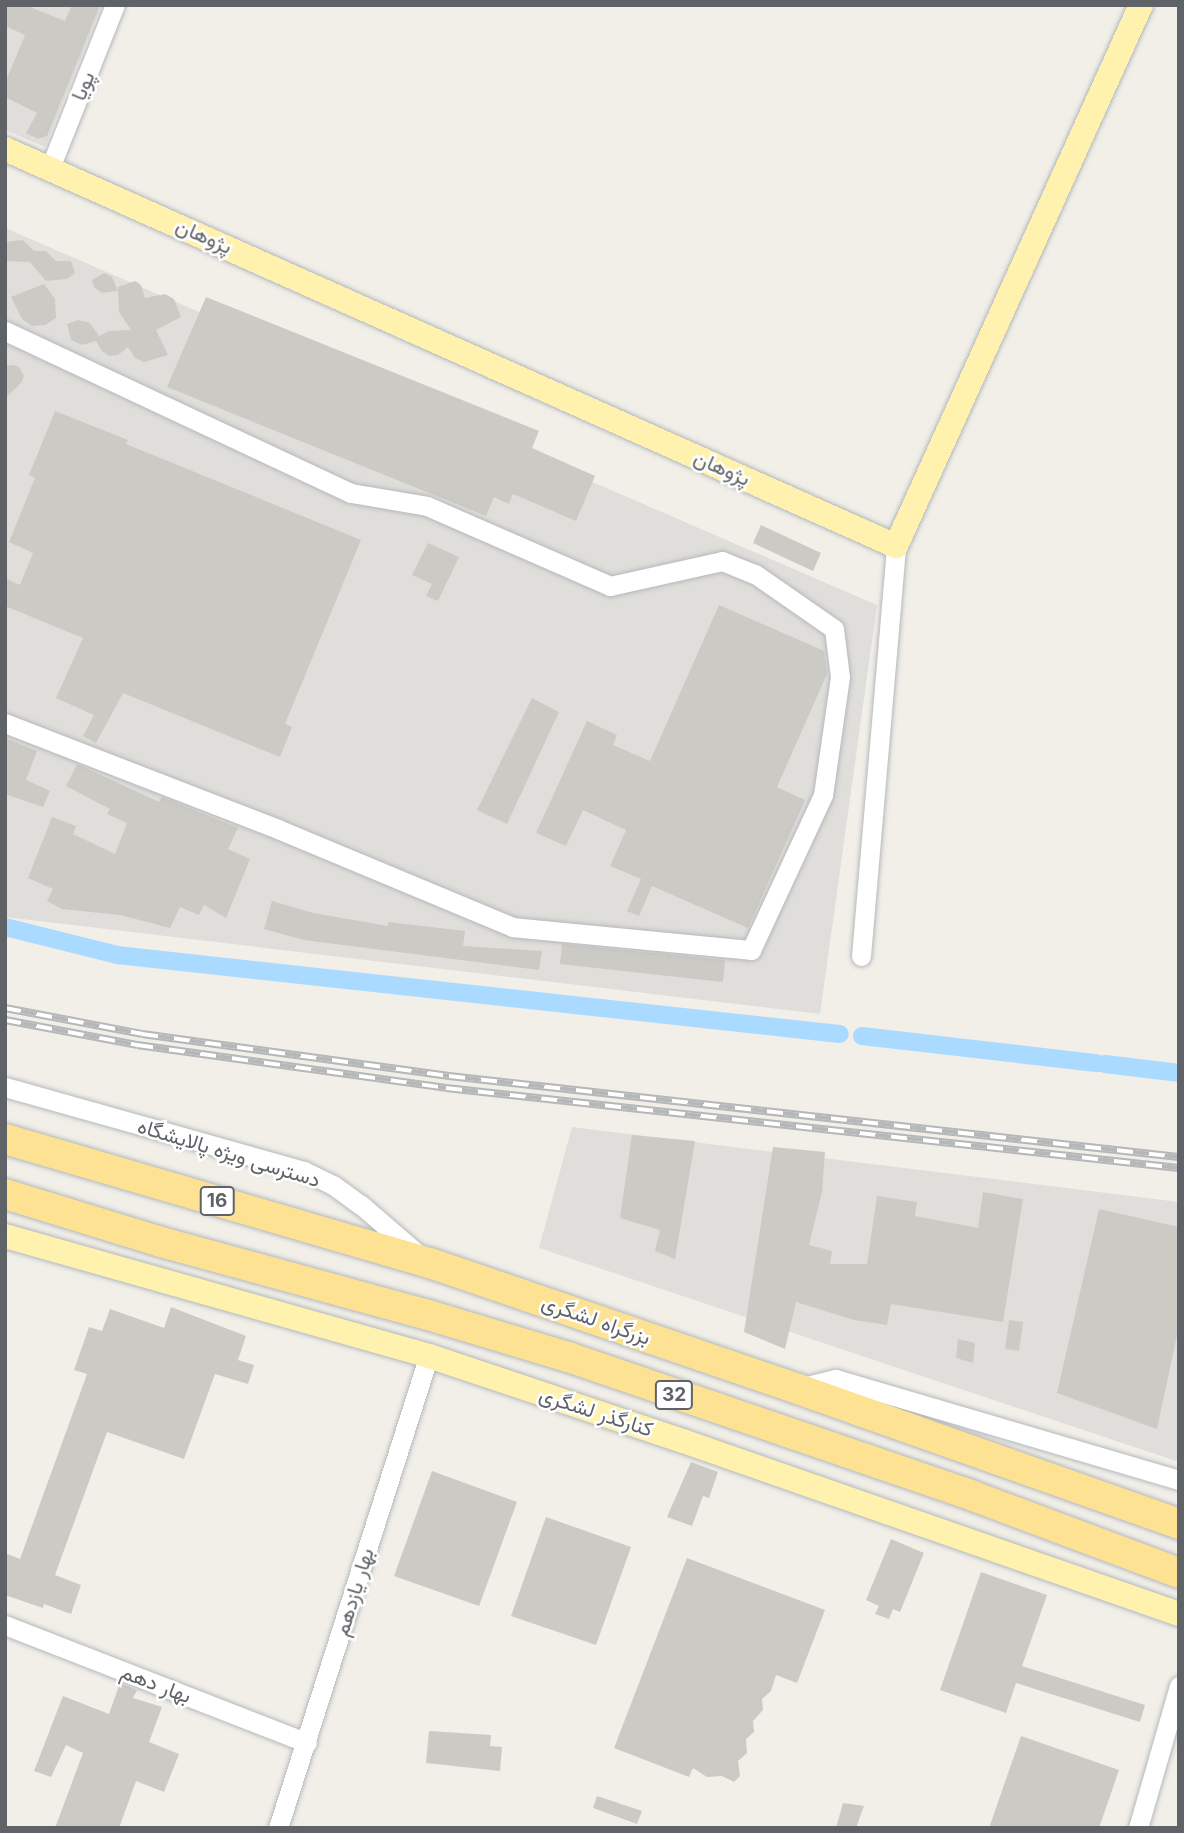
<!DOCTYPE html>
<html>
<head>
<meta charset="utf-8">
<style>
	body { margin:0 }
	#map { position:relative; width:1184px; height:1833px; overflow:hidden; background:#f1efe8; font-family:Inter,Vazirmatn,sans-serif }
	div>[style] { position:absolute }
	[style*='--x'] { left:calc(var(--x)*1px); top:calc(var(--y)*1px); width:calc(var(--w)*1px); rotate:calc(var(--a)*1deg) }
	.industrial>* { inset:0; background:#e0deda }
	.canal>* { height:18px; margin:-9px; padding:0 9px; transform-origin:9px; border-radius:9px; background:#aadaff }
	.building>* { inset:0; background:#cccac5 }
	.roads { filter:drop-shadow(0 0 2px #b5b8bc) drop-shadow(0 0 2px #b5b8bc) }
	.minor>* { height:19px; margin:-9.5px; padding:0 9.5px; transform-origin:9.5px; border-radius:9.5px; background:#fff }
	.major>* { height:24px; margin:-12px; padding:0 12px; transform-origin:12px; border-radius:12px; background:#fff2af }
	.highway>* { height:30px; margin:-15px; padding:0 15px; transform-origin:15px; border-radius:15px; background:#fde293 }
	.rail>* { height:8px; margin-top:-4px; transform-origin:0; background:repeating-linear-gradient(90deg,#fff 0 16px,#b6b7b8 0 32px); box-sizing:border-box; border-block:2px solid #b6b7b8 }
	span { translate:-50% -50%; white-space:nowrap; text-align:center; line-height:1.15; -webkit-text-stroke:5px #fff; paint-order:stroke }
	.shield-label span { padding:2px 5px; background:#fff; border:2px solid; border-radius:5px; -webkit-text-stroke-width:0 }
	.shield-label { font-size:19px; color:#5f6368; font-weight:700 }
	.street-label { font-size:21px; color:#5f6368 }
	.frame { position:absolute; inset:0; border:7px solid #5f6368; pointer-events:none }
</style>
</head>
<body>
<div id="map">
	<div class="industrial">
		<div style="clip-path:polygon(5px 5px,102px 5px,45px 147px,5px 130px)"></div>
		<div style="clip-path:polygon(5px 228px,877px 605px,820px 1014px,5px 917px)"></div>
		<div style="clip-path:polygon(572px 1127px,1179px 1202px,1179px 1462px,539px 1248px)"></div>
	</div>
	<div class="canal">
		<div style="--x:5;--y:927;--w:115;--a:14"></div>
		<div style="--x:117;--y:955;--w:727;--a:6.24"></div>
		<div style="--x:862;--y:1036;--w:236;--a:6.6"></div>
		<div style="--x:1105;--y:1064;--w:75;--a:6.9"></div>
	</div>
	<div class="building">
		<div style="clip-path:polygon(5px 5px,25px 5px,65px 21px,72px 5px,100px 5px,47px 136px,38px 139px,26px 133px,37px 113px,5px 97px,5px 83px,25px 35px,5px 26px)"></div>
		<div style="clip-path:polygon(23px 240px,34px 251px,46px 251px,56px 261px,71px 261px,75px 273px,67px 279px,46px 281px,30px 262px,5px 261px,5px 242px)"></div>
		<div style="clip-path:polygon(104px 273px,112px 277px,118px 291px,118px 287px,135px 281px,141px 285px,145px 298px,165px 294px,174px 299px,181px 317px,156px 330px,168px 355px,144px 362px,135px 358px,128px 347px,118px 355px,109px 356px,102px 351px,96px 341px,82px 345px,71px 340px,67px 324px,78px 320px,90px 323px,99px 336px,109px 331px,131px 330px,119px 312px,118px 291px,102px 293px,94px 287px,92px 280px)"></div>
		<div style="clip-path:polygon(44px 284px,55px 299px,56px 318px,45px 325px,32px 326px,22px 319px,11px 297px)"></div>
		<div style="clip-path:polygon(206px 297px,539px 431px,532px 448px,595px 476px,576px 521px,513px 494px,509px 504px,494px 497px,486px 516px,167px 387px)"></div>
		<div style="clip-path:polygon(12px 365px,19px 367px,24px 376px,21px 383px,5px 398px,5px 366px)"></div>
		<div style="clip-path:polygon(55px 411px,128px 440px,126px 444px,361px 540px,285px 724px,292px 727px,280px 757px,123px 693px,96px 743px,83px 736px,94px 715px,56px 698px,83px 638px,5px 606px,5px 578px,20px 585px,33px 553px,9px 542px,35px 478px,29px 475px)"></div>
		<div style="clip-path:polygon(761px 525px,821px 553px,813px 571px,753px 543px)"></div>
		<div style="clip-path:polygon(428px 543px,459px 557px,438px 601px,426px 596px,432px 584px,412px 575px)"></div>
		<div style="clip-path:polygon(719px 605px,824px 651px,827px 674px,777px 787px,805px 800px,748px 928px,652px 886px,639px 916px,627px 911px,641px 879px,610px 866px,626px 830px,583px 810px,566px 846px,536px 833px,587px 721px,617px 735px,613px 745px,650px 761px)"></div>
		<div style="clip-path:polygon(532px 698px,559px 712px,507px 824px,477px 810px)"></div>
		<div style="clip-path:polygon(5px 738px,37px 751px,26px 780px,50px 791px,43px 807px,5px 794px)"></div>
		<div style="clip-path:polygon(77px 764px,159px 802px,162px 797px,238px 828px,228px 849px,250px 859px,226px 918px,204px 905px,199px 915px,180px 907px,170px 928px,120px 915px,62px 909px,47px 901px,53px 889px,28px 878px,52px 817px,76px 826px,73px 834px,115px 854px,127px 823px,107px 814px,110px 809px,66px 786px)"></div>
		<div style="clip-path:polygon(272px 901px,313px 913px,388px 926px,388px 922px,465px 931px,463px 946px,542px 951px,539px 970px,304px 940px,264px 929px)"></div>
		<div style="clip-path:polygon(562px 944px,725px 960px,723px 982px,560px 964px)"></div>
		<div style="clip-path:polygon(632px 1135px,695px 1141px,675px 1259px,655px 1251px,660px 1230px,620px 1218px)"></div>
		<div style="clip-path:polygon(773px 1147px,825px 1152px,822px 1192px,809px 1245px,832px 1251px,830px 1264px,867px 1264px,877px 1196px,917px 1202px,915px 1216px,978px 1228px,983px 1192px,1023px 1199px,1003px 1322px,891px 1304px,887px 1325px,854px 1320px,796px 1302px,785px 1349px,744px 1332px)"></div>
		<div style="clip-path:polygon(1099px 1209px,1179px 1227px,1179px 1326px,1157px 1429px,1057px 1393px)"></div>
		<div style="clip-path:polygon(171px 1307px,246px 1336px,238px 1360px,254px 1365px,248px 1384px,215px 1374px,184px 1459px,107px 1432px,55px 1575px,81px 1585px,71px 1614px,44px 1604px,43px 1608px,5px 1595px,5px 1553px,20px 1559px,87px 1374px,74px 1370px,89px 1327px,102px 1331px,110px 1309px,164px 1328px)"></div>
		<div style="clip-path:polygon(1009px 1320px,1023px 1322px,1019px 1351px,1005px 1349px)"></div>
		<div style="clip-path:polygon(958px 1339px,975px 1343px,973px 1363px,956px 1358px)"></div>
		<div style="clip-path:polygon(691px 1462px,718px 1472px,709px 1498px,703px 1496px,692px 1526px,667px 1517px)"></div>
		<div style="clip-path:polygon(432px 1471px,517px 1502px,479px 1606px,394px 1576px)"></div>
		<div style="clip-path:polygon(546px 1517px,631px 1547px,596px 1645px,511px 1616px)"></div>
		<div style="clip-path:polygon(891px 1539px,924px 1553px,900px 1612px,893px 1609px,889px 1619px,875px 1614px,879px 1606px,866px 1600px)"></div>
		<div style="clip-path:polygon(687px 1558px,825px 1610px,797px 1683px,776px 1675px,771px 1691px,762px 1699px,763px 1710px,753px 1721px,754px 1732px,746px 1739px,747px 1753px,738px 1761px,740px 1776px,734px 1782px,722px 1776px,707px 1777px,693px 1768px,689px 1777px,614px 1748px)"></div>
		<div style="clip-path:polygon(981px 1572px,1047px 1595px,1022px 1666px,1145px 1705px,1140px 1722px,1016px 1683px,1006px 1713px,940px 1690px)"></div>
		<div style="clip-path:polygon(120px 1683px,137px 1690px,133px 1698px,162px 1707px,149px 1742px,179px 1754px,164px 1792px,136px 1781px,119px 1828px,55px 1828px,83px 1753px,66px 1745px,51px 1777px,34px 1771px,63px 1696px,109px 1714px)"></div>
		<div style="clip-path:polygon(429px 1731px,491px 1735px,490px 1746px,502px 1747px,500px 1771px,426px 1763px)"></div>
		<div style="clip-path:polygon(1021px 1736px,1119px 1770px,1099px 1828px,989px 1828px)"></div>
		<div style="clip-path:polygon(597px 1796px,642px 1811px,637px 1824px,593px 1808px)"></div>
		<div style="clip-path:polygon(843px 1803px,864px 1806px,856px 1828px,836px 1828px)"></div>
	</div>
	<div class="roads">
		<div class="minor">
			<div style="--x:50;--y:168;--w:175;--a:-68.3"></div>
			<div style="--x:5;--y:331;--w:382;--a:25.1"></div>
			<div style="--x:351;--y:493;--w:77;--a:9.7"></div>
			<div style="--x:427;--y:506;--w:200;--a:23.6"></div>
			<div style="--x:610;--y:586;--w:115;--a:-12.6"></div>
			<div style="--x:722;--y:561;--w:35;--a:22"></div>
			<div style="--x:755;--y:574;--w:96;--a:34.8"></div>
			<div style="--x:834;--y:629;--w:48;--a:82.9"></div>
			<div style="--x:840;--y:677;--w:119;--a:98.2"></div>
			<div style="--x:823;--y:795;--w:171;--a:114.9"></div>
			<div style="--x:751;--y:950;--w:239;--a:-174.5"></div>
			<div style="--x:513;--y:927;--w:255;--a:-157.4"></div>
			<div style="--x:278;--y:829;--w:293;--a:-158.8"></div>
			<div style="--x:861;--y:956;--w:411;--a:-85.1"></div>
			<div style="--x:5;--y:1087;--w:311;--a:15.7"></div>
			<div style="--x:304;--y:1171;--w:32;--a:26"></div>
			<div style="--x:333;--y:1185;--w:34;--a:36"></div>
			<div style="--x:361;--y:1205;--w:75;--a:40.7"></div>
			<div style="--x:799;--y:1388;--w:38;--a:-14"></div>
			<div style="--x:836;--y:1379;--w:358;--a:16.4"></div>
			<div style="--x:5;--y:1625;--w:324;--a:21.3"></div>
			<div style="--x:278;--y:1828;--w:496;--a:-72.3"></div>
			<div style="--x:1138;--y:1828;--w:148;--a:-73.9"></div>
		</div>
		<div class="major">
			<div style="--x:5;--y:149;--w:975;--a:24.02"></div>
			<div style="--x:896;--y:546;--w:594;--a:-65.64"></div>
			<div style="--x:5;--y:1236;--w:441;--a:15.8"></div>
			<div style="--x:429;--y:1356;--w:268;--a:18.5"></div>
			<div style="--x:683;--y:1441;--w:525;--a:19.23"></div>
		</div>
		<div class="highway">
			<div style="--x:5;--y:1139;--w:443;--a:16.3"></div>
			<div style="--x:430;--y:1263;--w:389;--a:18.9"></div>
			<div style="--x:798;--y:1389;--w:404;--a:19.5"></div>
			<div style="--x:5;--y:1194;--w:163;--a:17.1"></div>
			<div style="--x:161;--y:1242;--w:277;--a:15.3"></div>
			<div style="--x:428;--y:1315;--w:146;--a:16.7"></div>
			<div style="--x:568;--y:1357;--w:428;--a:18.9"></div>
			<div style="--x:973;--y:1496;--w:220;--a:20.5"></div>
		</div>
	</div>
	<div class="rail">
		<div style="--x:5;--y:1008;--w:139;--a:10.7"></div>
		<div style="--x:142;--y:1034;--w:310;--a:7.8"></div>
		<div style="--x:449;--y:1076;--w:734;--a:6.33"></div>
		<div style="--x:5;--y:1020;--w:134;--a:10.7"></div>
		<div style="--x:137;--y:1045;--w:312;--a:7.9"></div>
		<div style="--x:446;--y:1088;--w:737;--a:6.23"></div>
	</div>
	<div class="shield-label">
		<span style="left:217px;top:1201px">16</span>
		<span style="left:674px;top:1395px">32</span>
	</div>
	<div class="street-label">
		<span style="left:83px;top:86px;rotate:-68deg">پویا</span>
		<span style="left:204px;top:236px;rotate:24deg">پژوهان</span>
		<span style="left:722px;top:468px;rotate:24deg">پژوهان</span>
		<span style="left:229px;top:1153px;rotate:17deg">دسترسی ویژه پالایشگاه</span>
		<span style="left:596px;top:1320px;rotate:19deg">بزرگراه لشگری</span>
		<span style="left:596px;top:1412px;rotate:18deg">کنارگذر لشگری</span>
		<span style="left:354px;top:1592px;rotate:-73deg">بهار یازدهم</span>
		<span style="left:156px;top:1684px;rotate:21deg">بهار دهم</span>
	</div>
	<div class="frame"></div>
</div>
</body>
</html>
